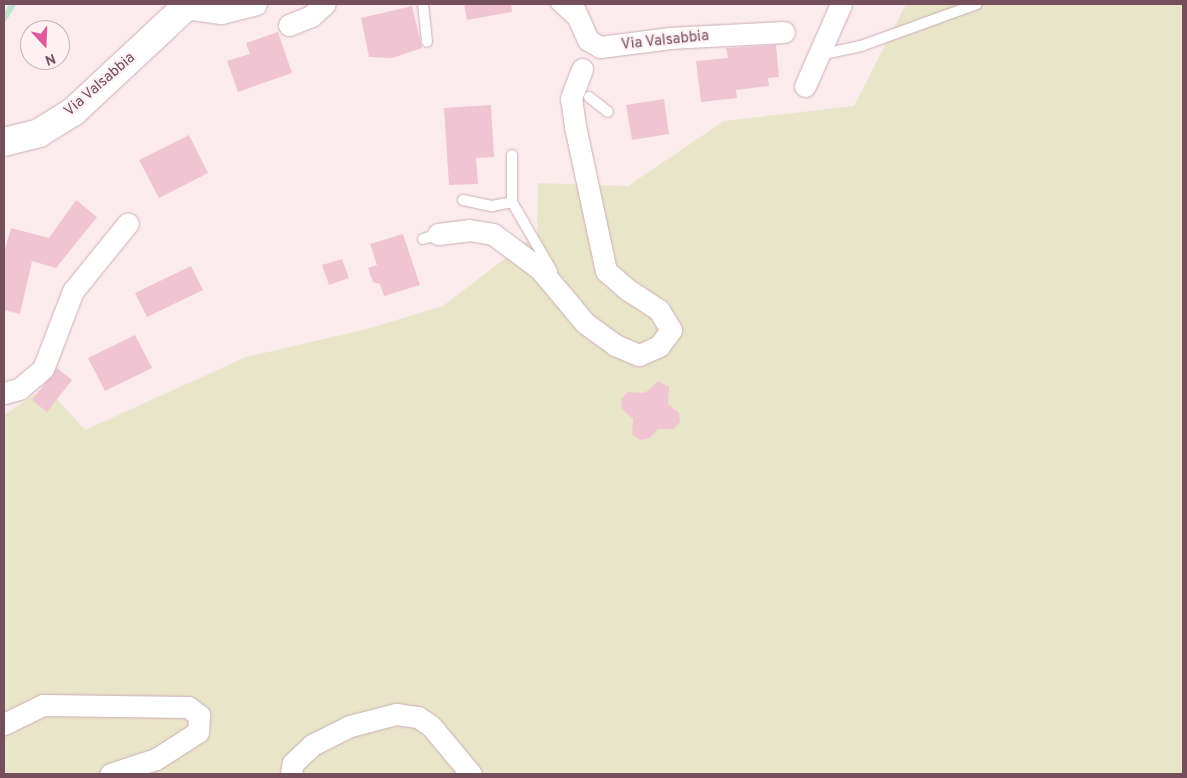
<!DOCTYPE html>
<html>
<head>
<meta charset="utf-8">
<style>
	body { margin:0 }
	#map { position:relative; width:1187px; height:778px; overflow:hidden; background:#fcebed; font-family:Overpass,sans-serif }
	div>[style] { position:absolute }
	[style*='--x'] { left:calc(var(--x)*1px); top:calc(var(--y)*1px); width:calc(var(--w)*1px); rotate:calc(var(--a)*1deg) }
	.green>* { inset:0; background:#e9e5c9 }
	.stream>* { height:5.5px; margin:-2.75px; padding:0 2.75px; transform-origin:2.75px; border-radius:2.75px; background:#c0e5cf }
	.building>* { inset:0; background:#f0c4d2 }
	.roads { filter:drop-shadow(0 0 1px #ccaeb6) drop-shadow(0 0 1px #ccaeb6) }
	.service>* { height:10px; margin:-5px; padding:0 5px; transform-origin:5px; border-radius:5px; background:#fff }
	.minor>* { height:21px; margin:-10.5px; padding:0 10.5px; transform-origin:10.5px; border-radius:10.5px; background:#fff }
	.secondary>* { height:28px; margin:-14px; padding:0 14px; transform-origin:14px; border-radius:14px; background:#fff }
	span { translate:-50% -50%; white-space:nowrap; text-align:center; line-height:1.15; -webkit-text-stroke:4.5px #fef1f3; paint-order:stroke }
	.street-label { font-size:15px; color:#764f5d }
	.frame { position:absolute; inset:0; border:5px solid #764f5d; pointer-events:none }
	.north { position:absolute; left:20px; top:20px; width:50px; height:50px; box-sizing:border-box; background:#fef1f3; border:1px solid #c8b0b7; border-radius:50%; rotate:160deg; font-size:14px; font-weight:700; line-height:20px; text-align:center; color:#764f5d }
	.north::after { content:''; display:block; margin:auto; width:18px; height:22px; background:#de589b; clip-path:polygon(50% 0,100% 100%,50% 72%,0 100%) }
</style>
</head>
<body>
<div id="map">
	<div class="green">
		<div style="clip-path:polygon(906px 4px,1183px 4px,1183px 774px,4px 774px,4px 415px,46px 387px,85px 430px,246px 357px,367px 329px,443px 306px,537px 234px,538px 183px,628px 186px,724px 121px,854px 106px)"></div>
	</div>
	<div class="stream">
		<div style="--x:4;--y:19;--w:17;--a:-59"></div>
	</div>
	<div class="building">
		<div style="clip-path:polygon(464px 4px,511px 4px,512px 12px,467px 20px)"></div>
		<div style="clip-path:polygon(412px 6px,422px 48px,392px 58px,369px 57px,361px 18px)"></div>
		<div style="clip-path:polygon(278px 32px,292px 73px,238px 92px,227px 61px,250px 54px,246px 43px)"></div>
		<div style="clip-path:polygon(776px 45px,779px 77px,768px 78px,769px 86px,736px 90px,737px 98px,701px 102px,696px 61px,728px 58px,726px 48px)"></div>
		<div style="clip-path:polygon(664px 99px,669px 134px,632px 140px,626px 105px)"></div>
		<div style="clip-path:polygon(491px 105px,494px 157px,476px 158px,478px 184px,449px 185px,444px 108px)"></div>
		<div style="clip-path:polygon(189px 135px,208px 173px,159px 198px,139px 160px)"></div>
		<div style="clip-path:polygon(76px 200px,97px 217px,56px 268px,32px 261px,20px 314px,4px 310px,4px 252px,11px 228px,49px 238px)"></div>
		<div style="clip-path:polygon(403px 234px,420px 285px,384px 296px,380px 284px,373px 282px,368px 268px,377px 265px,370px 244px)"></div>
		<div style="clip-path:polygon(342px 259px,349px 278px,329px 285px,322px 265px)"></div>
		<div style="clip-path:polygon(191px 266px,203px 290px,147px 317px,135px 293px)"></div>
		<div style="clip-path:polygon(135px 335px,152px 368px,105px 391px,88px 358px)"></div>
		<div style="clip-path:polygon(57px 368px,72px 380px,47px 412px,32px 400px)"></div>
		<div style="clip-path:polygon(658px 381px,669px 387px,668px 404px,679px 413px,680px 422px,673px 429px,658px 429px,650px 438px,640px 440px,632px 434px,633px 419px,622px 409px,621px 399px,628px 392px,645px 393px)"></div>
	</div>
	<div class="roads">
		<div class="service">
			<div style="--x:423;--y:4;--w:38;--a:84"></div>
			<div style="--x:556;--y:4;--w:22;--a:43"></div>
			<div style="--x:819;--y:55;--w:43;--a:-12.1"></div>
			<div style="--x:861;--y:46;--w:123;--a:-19.9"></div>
			<div style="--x:589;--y:97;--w:24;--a:38"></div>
			<div style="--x:512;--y:155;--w:47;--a:90"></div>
			<div style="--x:512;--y:202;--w:80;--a:59.9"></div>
			<div style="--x:463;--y:200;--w:30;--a:12"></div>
			<div style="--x:492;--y:206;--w:20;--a:-11"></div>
			<div style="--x:423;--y:239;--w:16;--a:-18"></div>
		</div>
		<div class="minor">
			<div style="--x:572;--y:4;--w:39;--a:66"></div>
			<div style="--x:588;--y:40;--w:14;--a:30"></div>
			<div style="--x:600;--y:47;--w:71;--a:-7.3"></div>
			<div style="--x:670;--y:38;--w:114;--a:-3"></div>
			<div style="--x:185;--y:8;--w:36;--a:8"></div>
			<div style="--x:221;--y:13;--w:36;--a:-14"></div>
			<div style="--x:289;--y:25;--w:24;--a:-22"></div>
			<div style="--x:311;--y:16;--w:18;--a:-41"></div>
			<div style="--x:805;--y:86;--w:90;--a:-66.3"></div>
			<div style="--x:438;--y:234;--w:31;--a:-7"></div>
			<div style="--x:469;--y:230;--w:24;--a:9"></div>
			<div style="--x:493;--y:234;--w:59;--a:36.7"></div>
			<div style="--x:540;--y:269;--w:70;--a:50.2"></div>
			<div style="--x:585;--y:323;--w:37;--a:36"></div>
			<div style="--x:615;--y:345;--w:26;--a:23"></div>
			<div style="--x:639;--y:355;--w:22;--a:-24"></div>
			<div style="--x:659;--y:346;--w:20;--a:-53"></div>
			<div style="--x:671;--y:330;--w:23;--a:-121"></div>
			<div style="--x:659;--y:310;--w:37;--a:-147"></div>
			<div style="--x:628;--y:290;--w:29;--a:-139"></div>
			<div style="--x:606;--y:271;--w:148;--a:-102.1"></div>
			<div style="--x:575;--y:126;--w:28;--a:-98"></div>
			<div style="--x:571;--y:98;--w:31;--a:-69"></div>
			<div style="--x:4;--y:393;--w:16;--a:-15"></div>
			<div style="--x:19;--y:389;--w:31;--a:-40"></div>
			<div style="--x:43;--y:369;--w:84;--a:-69"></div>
			<div style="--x:73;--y:291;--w:87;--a:-51"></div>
			<div style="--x:4;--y:724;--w:43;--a:-26"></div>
			<div style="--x:43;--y:705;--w:145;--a:0.8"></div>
			<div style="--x:188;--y:707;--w:14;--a:36"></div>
			<div style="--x:199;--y:715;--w:17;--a:93"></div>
			<div style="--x:198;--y:732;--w:50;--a:147.3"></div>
			<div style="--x:156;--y:759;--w:48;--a:161.9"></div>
			<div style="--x:291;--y:774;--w:11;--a:-80"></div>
			<div style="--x:293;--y:763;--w:26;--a:-43"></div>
			<div style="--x:312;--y:745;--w:42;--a:-26.6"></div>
			<div style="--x:350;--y:726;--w:48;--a:-14.6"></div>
			<div style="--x:396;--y:714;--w:22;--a:8"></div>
			<div style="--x:418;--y:717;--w:16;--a:35"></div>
			<div style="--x:431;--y:726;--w:62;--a:50.2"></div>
		</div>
		<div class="secondary">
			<div style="--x:4;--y:142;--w:36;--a:-14"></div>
			<div style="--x:39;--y:133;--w:40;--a:-32"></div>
			<div style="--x:73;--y:112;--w:158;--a:-43"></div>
		</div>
	</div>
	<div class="street-label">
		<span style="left:665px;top:41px;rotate:-6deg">Via Valsabbia</span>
		<span style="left:100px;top:85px;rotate:-41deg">Via Valsabbia</span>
	</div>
	<div class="frame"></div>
	<div class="north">N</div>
</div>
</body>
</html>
